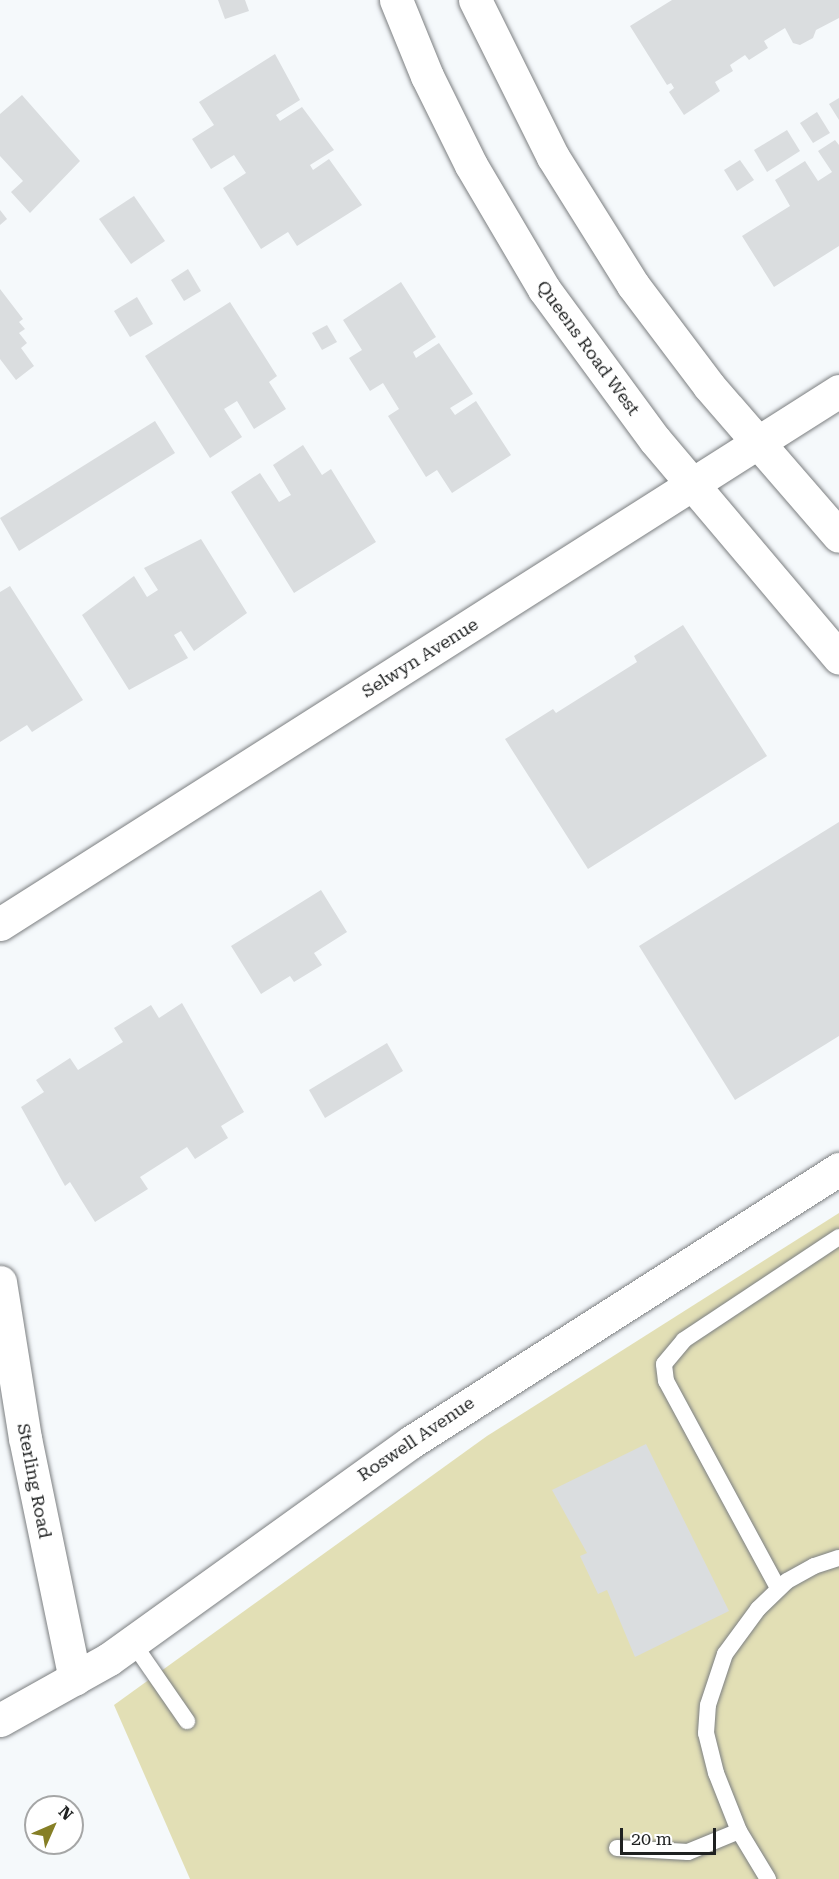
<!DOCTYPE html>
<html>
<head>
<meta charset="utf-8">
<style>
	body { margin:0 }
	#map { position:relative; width:839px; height:1879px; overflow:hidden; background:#f5f9fb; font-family:"Roboto Serif",serif }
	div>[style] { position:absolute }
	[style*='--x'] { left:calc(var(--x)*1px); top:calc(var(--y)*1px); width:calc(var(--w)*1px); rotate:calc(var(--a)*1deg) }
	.green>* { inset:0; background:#e2dfb5 }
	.building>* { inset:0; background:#dadddf }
	.roads { filter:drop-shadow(0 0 2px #7c7f81) drop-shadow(0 0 2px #7c7f81) }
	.lane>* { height:16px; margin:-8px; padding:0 8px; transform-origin:8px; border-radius:8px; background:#fff }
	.street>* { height:33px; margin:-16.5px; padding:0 16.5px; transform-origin:16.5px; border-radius:16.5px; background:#fff }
	.secondary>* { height:33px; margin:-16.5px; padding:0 16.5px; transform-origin:16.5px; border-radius:16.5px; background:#fff }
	span { translate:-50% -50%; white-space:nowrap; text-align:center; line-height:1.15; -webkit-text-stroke:6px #fff; paint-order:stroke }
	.street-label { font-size:18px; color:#1f2121 }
	.north { position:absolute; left:24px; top:1795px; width:60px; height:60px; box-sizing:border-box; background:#fff; border:2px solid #a5a6a6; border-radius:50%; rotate:45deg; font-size:16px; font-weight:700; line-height:24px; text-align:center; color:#1f2121 }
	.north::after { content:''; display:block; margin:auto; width:21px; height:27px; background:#867f26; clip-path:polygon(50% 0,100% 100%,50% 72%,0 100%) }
	.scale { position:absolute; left:620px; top:1828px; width:96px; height:27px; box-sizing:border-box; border:3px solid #1f2121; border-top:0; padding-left:8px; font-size:18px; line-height:21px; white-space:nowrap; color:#1f2121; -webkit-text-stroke:4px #fff; paint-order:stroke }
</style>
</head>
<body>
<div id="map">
	<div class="green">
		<div style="clip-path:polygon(839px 1213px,839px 1879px,190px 1879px,114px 1705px,487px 1436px)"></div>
	</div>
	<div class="building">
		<div style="clip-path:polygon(218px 0,245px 0,249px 11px,225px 19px)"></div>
		<div style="clip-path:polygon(672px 0,839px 0,839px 18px,816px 30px,813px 38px,800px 45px,793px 43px,785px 28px,764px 41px,768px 48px,749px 60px,745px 55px,730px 65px,733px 71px,715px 82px,720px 91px,684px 115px,669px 92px,674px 88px,671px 83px,667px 85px,630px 26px)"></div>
		<div style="clip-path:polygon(275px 54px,300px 100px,276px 115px,280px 121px,302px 107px,334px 150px,310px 165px,313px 170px,329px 159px,362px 205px,297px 246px,288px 232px,261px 249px,223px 188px,246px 173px,234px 155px,211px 169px,192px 139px,214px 125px,199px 102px)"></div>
		<div style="clip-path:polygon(22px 95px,80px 161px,30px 213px,11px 192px,23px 181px,0 156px,0 114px)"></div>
		<div style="clip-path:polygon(839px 98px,839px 120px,829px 104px)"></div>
		<div style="clip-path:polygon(817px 112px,830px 133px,813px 143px,800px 123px)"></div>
		<div style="clip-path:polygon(787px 130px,800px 151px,767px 172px,754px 150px)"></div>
		<div style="clip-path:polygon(835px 140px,839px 145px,839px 246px,774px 287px,742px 236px,790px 206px,775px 180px,805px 161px,818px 181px,832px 172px,818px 151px)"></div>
		<div style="clip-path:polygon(740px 160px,754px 180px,737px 191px,724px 170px)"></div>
		<div style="clip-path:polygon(134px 196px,165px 241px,131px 264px,99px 219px)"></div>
		<div style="clip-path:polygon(0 210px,7px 219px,0 225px)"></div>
		<div style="clip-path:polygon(188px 269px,201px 291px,184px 301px,171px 280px)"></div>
		<div style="clip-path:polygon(401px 282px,436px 337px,413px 352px,416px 358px,439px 343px,473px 394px,450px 408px,455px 415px,476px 401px,511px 455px,452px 493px,437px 470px,426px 477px,388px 416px,399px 409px,383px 383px,370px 391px,349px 358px,362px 350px,343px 320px)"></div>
		<div style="clip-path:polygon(0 289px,23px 319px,19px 322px,25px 329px,19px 333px,27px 343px,21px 348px,34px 366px,16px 380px,0 359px)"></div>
		<div style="clip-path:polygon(137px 297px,153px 324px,130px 337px,114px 311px)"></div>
		<div style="clip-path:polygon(230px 302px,277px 376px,269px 382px,286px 409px,254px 429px,237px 401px,224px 409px,242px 437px,210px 458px,145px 356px)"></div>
		<div style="clip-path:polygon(327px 325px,337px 342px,322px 350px,312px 333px)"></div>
		<div style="clip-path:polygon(155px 421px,175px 453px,19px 551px,0 518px)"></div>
		<div style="clip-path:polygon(303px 445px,322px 475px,331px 469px,376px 542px,294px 593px,231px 492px,260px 473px,279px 502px,291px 495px,273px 465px)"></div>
		<div style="clip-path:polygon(201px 539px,247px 613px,194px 651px,181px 631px,174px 635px,188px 658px,129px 690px,82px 615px,134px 576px,147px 597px,158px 590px,144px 568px)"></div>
		<div style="clip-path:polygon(10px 586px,83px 700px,32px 732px,27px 725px,0 742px,0 592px)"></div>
		<div style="clip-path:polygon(683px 625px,767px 756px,588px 869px,505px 739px,553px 709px,556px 713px,637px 662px,634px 656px)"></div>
		<div style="clip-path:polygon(839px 822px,839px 1036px,735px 1100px,639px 946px)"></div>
		<div style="clip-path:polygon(321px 890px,347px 932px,314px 953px,322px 965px,294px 982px,290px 976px,261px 994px,231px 946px)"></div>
		<div style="clip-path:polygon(182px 1003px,244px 1112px,221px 1126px,228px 1138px,195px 1159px,187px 1147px,140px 1177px,148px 1189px,95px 1222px,70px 1182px,65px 1186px,21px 1107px,44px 1092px,36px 1080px,70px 1058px,78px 1070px,123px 1042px,114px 1028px,151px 1005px,159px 1018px)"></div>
		<div style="clip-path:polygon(387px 1043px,403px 1071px,325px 1118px,309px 1090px)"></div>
		<div style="clip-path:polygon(646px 1444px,729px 1611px,635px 1657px,607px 1590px,598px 1594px,580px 1556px,587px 1553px,552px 1490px)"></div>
	</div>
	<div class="roads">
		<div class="lane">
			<div style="--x:778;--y:1588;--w:235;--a:-118.4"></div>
			<div style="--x:666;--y:1381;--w:17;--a:-97"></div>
			<div style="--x:664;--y:1364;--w:31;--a:-50"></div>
			<div style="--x:684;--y:1340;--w:186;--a:-33.6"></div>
			<div style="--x:133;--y:1643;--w:95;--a:55.3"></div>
			<div style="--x:617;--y:1848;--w:71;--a:3.2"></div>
			<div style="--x:688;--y:1852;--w:55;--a:-22.4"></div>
			<div style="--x:768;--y:1879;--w:56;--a:-121.1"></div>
			<div style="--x:739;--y:1831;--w:62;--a:-111.6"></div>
			<div style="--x:716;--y:1773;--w:41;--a:-104"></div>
			<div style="--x:706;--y:1733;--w:28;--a:-86"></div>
			<div style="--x:708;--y:1705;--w:54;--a:-71.6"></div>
			<div style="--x:725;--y:1654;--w:56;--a:-53.7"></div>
			<div style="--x:758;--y:1609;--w:40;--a:-44"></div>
			<div style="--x:787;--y:1581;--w:31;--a:-29"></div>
			<div style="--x:814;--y:1566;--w:26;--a:-18"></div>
		</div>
		<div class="street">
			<div style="--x:0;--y:1282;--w:158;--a:80.9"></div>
			<div style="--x:25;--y:1438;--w:246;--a:78.3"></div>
			<div style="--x:0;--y:1720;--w:125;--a:-29.2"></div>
			<div style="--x:109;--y:1659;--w:372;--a:-35.7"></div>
			<div style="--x:411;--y:1442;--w:508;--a:-32.53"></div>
		</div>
		<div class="secondary">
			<div style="--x:396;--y:0;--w:82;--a:67.8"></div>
			<div style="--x:427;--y:76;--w:99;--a:63.7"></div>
			<div style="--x:471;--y:165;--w:144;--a:59.5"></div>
			<div style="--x:544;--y:289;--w:187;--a:53.7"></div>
			<div style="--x:655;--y:440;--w:285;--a:49.8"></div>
			<div style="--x:475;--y:0;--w:175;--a:63.6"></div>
			<div style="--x:553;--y:157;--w:151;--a:58"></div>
			<div style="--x:633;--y:285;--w:126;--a:53"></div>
			<div style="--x:709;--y:386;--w:198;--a:49.1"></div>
			<div style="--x:0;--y:924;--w:994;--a:-32.43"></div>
		</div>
	</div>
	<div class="street-label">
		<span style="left:588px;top:348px;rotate:54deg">Queens Road West</span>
		<span style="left:420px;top:658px;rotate:-32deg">Selwyn Avenue</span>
		<span style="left:416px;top:1439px;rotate:-34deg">Roswell Avenue</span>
		<span style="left:34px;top:1481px;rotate:79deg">Sterling Road</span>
	</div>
	<div class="north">N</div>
	<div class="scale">20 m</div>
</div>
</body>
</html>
